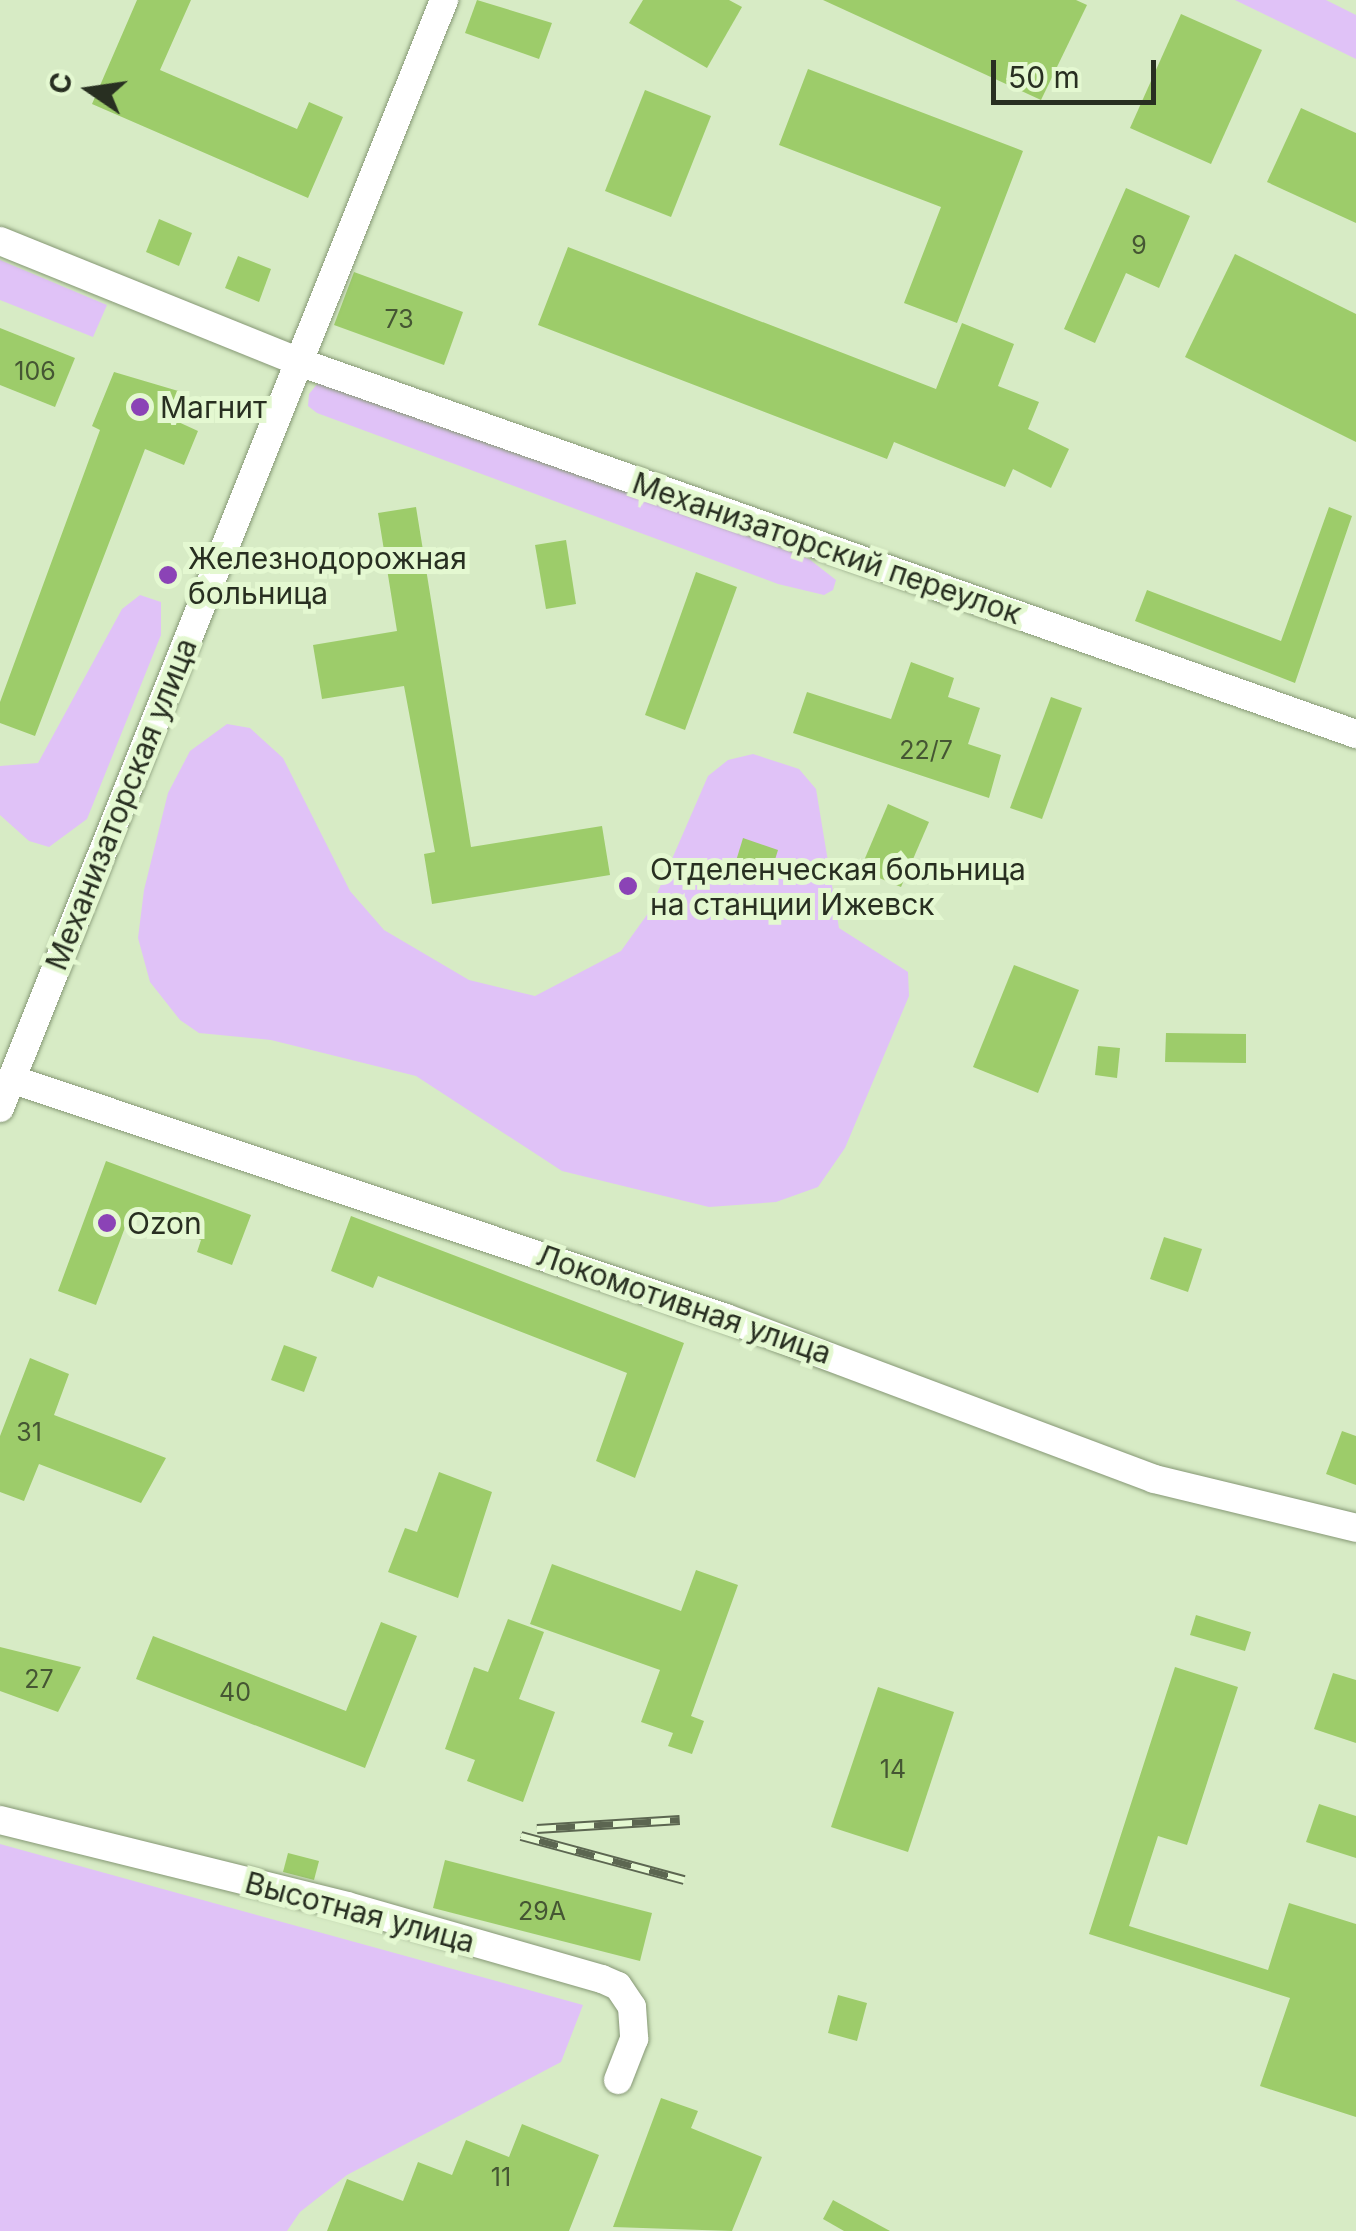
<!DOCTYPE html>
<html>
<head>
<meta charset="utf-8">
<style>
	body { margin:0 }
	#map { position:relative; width:1356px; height:2231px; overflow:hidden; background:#d7ebc5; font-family:Inter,sans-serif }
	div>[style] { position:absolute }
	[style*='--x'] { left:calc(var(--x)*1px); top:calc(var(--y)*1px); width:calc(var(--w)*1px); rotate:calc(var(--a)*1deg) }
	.green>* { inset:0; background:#e0c2f7 }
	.building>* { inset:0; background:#9dcc6a }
	.roads { filter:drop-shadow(0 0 2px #869875) drop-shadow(0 0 2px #869875) }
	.minor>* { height:28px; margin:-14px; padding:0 14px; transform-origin:14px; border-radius:14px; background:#fff }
	.rail>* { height:10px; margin-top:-5px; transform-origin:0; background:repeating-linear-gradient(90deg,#e4f8d1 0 19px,#5c6651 0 38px); box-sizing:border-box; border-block:2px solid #5c6651 }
	.dots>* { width:28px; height:28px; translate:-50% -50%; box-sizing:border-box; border:5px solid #e4f8d1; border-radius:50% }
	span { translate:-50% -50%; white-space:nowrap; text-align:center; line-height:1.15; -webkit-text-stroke:10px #e4f8d1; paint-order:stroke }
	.number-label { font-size:25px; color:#455633 }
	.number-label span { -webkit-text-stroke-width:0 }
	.poi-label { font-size:30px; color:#282f21 }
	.left { translate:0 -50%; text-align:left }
	.street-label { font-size:30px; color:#282f21 }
	.north { position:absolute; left:40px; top:40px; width:100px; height:100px; -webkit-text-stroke:8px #e4f8d1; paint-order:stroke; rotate:283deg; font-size:28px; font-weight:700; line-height:40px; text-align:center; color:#282f21 }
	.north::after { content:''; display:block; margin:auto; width:35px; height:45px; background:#282f21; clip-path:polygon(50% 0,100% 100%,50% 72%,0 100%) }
	.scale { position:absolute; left:991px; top:60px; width:165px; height:45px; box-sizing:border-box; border:5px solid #282f21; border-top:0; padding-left:12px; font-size:30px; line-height:35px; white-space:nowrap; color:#282f21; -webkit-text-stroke:8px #e4f8d1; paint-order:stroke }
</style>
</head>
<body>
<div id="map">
	<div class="green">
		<div style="clip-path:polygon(1235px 0,1326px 0,1356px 15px,1356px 59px)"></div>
		<div style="clip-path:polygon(0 260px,107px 305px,93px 337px,0 300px)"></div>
		<div style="clip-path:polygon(323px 377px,809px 559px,836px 580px,833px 590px,824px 595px,778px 584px,317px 413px,308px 406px,309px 394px)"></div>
		<div style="clip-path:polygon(140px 595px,161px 602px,161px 635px,87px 819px,49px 847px,29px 841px,0 815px,0 766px,38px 763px,122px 609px)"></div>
		<div style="clip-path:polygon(227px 724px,250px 728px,283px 758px,350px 891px,384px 930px,469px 980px,535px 996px,621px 951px,649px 912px,708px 776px,728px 760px,753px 754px,799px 769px,816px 789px,839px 928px,908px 972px,909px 996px,845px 1148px,818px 1187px,776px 1202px,709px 1207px,562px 1171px,416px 1076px,271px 1040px,199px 1033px,180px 1020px,150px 982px,138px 938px,144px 890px,168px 793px,190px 751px)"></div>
		<div style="clip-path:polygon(0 1844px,583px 2005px,561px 2062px,347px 2175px,300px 2212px,287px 2231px,0 2231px)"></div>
	</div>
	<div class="building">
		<div style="clip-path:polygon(137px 0,191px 0,160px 70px,297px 129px,309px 102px,343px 117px,308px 198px,92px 104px)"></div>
		<div style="clip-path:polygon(477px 0,552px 23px,539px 59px,465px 33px)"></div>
		<div style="clip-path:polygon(643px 0,729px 0,742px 7px,707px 68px,629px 23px)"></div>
		<div style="clip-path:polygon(823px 0,1076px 0,1087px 5px,1041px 100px)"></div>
		<div style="clip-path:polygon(1181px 14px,1262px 50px,1211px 164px,1130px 128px)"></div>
		<div style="clip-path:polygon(808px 69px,1023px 151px,957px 323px,904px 303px,941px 207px,779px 145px)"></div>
		<div style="clip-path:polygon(645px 90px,711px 116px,671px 217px,605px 191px)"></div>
		<div style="clip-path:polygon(1301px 108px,1356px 133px,1356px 223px,1267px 182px)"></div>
		<div style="clip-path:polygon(1126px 188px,1190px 216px,1159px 288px,1126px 273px,1095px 343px,1064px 329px)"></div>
		<div style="clip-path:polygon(159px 219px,192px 233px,179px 266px,146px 252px)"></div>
		<div style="clip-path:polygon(568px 247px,936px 389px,962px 323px,1014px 344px,998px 386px,1039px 402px,1028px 429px,1069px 449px,1051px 488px,1013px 469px,1005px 487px,894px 442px,887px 459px,538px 325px)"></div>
		<div style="clip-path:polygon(1235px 254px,1356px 314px,1356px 442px,1185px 357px)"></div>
		<div style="clip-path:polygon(238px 256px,271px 269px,259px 302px,225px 288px)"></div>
		<div style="clip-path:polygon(354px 272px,463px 312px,444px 365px,334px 325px)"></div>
		<div style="clip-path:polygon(0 328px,75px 358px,55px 407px,0 385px)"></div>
		<div style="clip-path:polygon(114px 372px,185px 393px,174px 420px,198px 431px,184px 465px,145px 449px,35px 736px,0 723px,0 702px,100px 430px,92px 426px)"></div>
		<div style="clip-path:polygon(416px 507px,471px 847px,602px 826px,610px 875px,432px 904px,424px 854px,435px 852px,404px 686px,322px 699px,313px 645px,397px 631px,378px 513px)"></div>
		<div style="clip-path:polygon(1329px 507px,1352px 516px,1295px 683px,1135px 621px,1147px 590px,1281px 641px)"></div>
		<div style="clip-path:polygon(566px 540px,576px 604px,546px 609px,535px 545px)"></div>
		<div style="clip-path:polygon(696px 572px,737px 587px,685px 730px,645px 715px)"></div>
		<div style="clip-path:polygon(911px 662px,954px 678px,948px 697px,980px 708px,968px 744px,1001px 755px,989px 798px,793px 733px,807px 692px,891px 719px)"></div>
		<div style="clip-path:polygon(1051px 697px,1082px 708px,1042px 819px,1010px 808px)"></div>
		<div style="clip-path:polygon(888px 804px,929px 822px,901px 887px,860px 870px)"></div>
		<div style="clip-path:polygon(743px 838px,778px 850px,767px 885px,732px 874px)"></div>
		<div style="clip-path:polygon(1014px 965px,1079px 990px,1038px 1093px,973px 1067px)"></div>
		<div style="clip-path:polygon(1166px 1033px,1246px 1034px,1246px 1063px,1165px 1062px)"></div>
		<div style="clip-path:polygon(1098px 1046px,1120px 1048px,1117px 1078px,1095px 1075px)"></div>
		<div style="clip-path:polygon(106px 1161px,251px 1215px,232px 1265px,197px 1252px,201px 1240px,130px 1214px,96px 1305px,58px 1291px)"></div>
		<div style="clip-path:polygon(351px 1216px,684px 1343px,635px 1478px,596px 1461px,627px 1373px,378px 1276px,373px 1288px,331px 1271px)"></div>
		<div style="clip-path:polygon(1164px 1237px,1202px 1249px,1188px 1292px,1150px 1279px)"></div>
		<div style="clip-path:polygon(284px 1345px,317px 1357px,304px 1392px,271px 1380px)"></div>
		<div style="clip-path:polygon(30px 1358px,69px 1374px,54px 1415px,166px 1458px,141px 1503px,39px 1464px,24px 1501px,0 1492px,0 1436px)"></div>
		<div style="clip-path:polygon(1342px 1431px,1356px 1436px,1356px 1485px,1326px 1474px)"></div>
		<div style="clip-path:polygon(439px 1472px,492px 1492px,458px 1598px,388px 1572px,405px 1528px,417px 1532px)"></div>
		<div style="clip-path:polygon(552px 1564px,681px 1611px,696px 1570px,738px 1585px,691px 1716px,704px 1721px,692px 1754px,668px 1746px,673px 1733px,641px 1722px,660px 1670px,530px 1624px)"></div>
		<div style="clip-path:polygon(1196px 1615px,1251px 1632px,1245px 1651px,1190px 1635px)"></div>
		<div style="clip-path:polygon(508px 1619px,544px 1632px,519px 1699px,555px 1712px,523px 1802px,467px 1781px,475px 1760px,445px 1749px,474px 1667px,488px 1672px)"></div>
		<div style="clip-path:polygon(381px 1622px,417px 1636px,365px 1768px,136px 1679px,153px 1636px,346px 1711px)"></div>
		<div style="clip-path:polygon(0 1647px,81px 1667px,58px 1712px,0 1691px)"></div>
		<div style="clip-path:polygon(1175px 1667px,1238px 1687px,1187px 1845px,1158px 1836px,1129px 1926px,1268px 1970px,1289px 1903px,1356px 1924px,1356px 2117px,1260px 2086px,1290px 1998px,1089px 1934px)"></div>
		<div style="clip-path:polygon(1333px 1673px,1356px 1680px,1356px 1743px,1314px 1729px)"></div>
		<div style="clip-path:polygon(878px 1687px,954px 1712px,908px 1852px,831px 1827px)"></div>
		<div style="clip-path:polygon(1319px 1804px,1356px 1816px,1356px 1858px,1306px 1842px)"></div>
		<div style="clip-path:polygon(288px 1853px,319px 1861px,314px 1880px,283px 1872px)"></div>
		<div style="clip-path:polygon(445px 1860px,652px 1913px,640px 1961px,433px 1908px)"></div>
		<div style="clip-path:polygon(838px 1995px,867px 2003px,857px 2041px,828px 2033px)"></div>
		<div style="clip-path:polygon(661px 2098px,698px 2111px,691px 2128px,762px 2157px,732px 2231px,613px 2227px)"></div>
		<div style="clip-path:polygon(522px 2124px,599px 2155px,569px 2231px,327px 2231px,347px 2179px,403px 2201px,418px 2162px,452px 2175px,466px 2140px,509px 2157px)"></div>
		<div style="clip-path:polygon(833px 2200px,890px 2231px,844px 2231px,823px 2219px)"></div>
	</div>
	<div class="roads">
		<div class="minor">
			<div style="--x:0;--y:241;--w:323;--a:22"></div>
			<div style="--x:299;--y:362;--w:1121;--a:19.39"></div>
			<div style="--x:11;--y:1079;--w:754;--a:18.48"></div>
			<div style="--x:726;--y:1318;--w:457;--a:20.6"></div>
			<div style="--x:1154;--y:1479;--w:208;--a:13.6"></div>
			<div style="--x:0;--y:1108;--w:1194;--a:-68.16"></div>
			<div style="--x:0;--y:1820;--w:357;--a:13.9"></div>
			<div style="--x:347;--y:1906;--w:265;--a:16"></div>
			<div style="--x:602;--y:1979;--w:17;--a:24"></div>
			<div style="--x:618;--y:1986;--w:25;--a:56"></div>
			<div style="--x:632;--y:2007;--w:32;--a:86"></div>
			<div style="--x:634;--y:2039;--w:44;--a:111.3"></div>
		</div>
	</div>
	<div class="rail">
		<div style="--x:537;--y:1829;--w:143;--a:-3.6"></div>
		<div style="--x:521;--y:1836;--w:169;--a:15.1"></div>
	</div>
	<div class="dots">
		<div style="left:140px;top:407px;background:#8b43b6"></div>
		<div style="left:168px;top:575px;background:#8b43b6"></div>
		<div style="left:628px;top:886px;background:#8b43b6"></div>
		<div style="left:107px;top:1223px;background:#8b43b6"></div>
	</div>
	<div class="number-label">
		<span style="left:1139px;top:245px">9</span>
		<span style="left:399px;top:319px">73</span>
		<span style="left:35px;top:371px">106</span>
		<span style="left:926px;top:750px">22/7</span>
		<span style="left:29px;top:1432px">31</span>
		<span style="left:39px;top:1679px">27</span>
		<span style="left:235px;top:1692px">40</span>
		<span style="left:893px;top:1769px">14</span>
		<span style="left:542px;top:1911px">29А</span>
		<span style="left:501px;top:2177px">11</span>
	</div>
	<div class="poi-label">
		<span class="left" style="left:160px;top:407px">Магнит</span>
		<span class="left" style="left:188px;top:575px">Железнодорожная<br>больница</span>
		<span class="left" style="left:650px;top:886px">Отделенческая больница<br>на станции Ижевск</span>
		<span class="left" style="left:127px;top:1223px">Ozon</span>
	</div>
	<div class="street-label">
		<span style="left:827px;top:548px;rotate:19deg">Механизаторский переулок</span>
		<span style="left:121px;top:804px;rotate:-68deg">Механизаторская улица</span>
		<span style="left:684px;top:1304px;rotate:19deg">Локомотивная улица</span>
		<span style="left:360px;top:1912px;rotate:15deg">Высотная улица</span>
	</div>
	<div class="north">С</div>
	<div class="scale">50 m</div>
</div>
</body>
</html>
